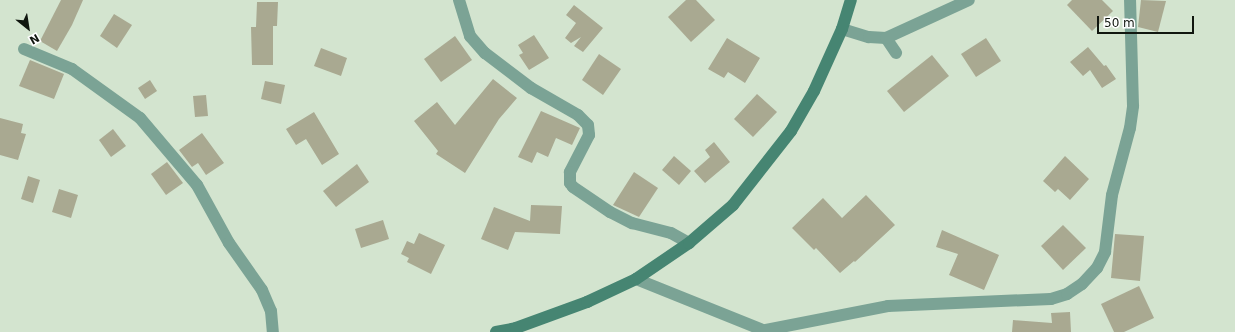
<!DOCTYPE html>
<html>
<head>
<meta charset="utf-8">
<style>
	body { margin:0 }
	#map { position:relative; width:1235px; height:332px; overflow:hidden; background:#d3e4cf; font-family:"DejaVu Sans",sans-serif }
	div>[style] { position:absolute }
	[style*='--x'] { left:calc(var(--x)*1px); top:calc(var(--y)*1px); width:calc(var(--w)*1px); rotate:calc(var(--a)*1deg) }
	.building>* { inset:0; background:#a9a991 }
	.street>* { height:12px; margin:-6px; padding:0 6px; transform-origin:6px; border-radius:6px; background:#7ba395 }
	.secondary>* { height:12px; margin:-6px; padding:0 6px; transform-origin:6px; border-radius:6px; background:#468572 }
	span { translate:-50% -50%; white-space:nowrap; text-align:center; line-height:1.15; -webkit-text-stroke:3.5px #fff; paint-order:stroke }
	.north { position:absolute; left:8px; top:8px; width:40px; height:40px; -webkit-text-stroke:3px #fff; paint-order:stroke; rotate:150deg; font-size:11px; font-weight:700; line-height:16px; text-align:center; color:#10160f }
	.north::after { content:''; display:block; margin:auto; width:14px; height:18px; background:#10160f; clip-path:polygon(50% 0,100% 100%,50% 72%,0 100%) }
	.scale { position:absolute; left:1097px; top:16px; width:97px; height:18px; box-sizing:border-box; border:2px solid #10160f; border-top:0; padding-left:5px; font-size:12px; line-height:14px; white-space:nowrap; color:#10160f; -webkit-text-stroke:3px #fff; paint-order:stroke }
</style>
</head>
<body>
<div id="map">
	<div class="building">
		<div style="clip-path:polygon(61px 0,83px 0,72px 25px,57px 51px,40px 41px)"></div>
		<div style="clip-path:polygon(686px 0,696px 0,715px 20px,691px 42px,668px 17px)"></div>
		<div style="clip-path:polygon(1072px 0,1102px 0,1113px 11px,1092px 31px,1067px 5px)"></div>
		<div style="clip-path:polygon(1141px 0,1166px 1px,1158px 32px,1138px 27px)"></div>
		<div style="clip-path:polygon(257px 2px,278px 2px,277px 26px,273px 26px,273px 65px,252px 65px,251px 27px,256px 27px)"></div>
		<div style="clip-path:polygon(574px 5px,603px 28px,583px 52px,574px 46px,581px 37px,571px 43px,565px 38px,576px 23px,566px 15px)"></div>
		<div style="clip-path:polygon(114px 14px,132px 25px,117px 48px,100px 36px)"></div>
		<div style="clip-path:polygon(534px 35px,549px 58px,529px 70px,519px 55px,523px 53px,518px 45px)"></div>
		<div style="clip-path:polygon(455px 36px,472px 60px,441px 82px,424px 59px)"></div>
		<div style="clip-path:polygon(727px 38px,760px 58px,745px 83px,728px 72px,724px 78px,708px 69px)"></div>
		<div style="clip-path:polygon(986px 38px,1001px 61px,976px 77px,961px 54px)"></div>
		<div style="clip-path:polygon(1088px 47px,1104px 66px,1106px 65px,1116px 79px,1102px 88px,1090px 70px,1083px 76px,1070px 62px)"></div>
		<div style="clip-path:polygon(321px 48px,347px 58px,341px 76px,314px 66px)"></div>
		<div style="clip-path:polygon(599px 54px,621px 69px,603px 95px,582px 80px)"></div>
		<div style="clip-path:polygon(932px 55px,949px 76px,904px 112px,887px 91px)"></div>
		<div style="clip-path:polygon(30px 60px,64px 74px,54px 99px,19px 86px)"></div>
		<div style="clip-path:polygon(493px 79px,517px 98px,499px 119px,465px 173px,436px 154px,438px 151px,414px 121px,437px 102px,455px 125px)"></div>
		<div style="clip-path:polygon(150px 80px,157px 91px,145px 99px,138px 88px)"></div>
		<div style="clip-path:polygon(265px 81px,285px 85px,281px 104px,261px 99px)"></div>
		<div style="clip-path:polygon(757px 94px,777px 112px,753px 137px,734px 119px)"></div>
		<div style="clip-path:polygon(206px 95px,208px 116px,195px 117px,193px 96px)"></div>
		<div style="clip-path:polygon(541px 111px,580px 128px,572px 145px,556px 138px,548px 157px,537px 152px,532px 163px,518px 157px)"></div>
		<div style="clip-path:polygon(314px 112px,339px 154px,322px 165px,306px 139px,296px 145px,286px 129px)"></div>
		<div style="clip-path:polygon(0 118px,23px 124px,21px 133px,26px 134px,18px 160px,0 155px)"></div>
		<div style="clip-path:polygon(113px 129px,126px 146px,111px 157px,99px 140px)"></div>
		<div style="clip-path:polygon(202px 133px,224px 163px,206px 175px,198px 163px,192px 167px,179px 150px)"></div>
		<div style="clip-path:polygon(714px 142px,730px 162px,705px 183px,694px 171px,710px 157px,705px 150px)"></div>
		<div style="clip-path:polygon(674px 156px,691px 171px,679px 185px,662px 170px)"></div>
		<div style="clip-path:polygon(1065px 156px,1089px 179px,1070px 200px,1058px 189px,1055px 192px,1043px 181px)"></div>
		<div style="clip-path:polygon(167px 162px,183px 183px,166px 195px,151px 174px)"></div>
		<div style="clip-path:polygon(357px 164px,369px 182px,336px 207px,323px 191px)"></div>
		<div style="clip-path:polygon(634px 172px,658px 188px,639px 217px,613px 205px)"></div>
		<div style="clip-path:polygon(28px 176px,40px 180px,33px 203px,21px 199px)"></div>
		<div style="clip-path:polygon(59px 189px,78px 195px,71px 218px,52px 212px)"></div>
		<div style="clip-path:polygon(866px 195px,895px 225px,855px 262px,854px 261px,840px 273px,816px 248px,814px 250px,792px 228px,823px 198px,842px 218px)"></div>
		<div style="clip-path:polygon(531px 205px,562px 206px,560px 234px,515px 232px,508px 250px,481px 239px,494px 207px,530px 221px)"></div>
		<div style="clip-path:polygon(383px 220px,389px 239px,361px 248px,355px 229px)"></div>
		<div style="clip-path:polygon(1063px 225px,1086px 248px,1063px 270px,1041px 246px)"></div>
		<div style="clip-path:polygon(942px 230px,999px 255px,984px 290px,949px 275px,958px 254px,936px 247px)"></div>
		<div style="clip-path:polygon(419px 233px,445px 245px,431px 274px,407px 262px,409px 258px,401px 254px,407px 241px,414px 244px)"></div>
		<div style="clip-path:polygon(1115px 234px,1144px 236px,1140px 281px,1111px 278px)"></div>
		<div style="clip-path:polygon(1139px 286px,1154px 318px,1124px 332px,1114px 332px,1101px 304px)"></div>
		<div style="clip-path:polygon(1070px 312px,1071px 332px,1012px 332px,1013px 320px,1052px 323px,1051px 313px)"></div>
	</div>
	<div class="street">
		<div style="--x:459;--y:0;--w:38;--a:73"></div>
		<div style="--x:470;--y:36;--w:23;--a:49"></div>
		<div style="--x:485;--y:53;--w:58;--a:37.3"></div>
		<div style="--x:531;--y:88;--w:54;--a:29.9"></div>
		<div style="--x:578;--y:115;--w:14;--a:45"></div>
		<div style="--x:588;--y:125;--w:10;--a:84"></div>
		<div style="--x:589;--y:135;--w:42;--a:117.2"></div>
		<div style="--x:570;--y:172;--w:11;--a:90"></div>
		<div style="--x:570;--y:183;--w:5;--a:53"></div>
		<div style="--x:573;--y:187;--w:45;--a:34"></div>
		<div style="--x:610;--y:212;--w:25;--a:27"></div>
		<div style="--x:632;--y:223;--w:40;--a:14.4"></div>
		<div style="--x:671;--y:233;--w:21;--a:29"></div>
		<div style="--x:842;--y:29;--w:28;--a:17"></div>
		<div style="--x:869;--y:37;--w:17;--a:3"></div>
		<div style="--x:886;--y:38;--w:18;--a:56"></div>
		<div style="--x:886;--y:38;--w:91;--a:-24.6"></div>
		<div style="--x:24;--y:49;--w:52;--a:22.6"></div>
		<div style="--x:72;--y:69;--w:84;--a:35.8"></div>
		<div style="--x:140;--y:118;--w:88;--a:49.6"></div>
		<div style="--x:197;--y:185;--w:66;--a:61.1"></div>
		<div style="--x:229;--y:243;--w:57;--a:54.9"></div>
		<div style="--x:262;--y:290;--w:23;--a:67"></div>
		<div style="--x:271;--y:311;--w:21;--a:85"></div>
		<div style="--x:636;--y:279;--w:142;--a:21.9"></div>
		<div style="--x:766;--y:330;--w:124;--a:-11.1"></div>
		<div style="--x:888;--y:306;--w:163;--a:-2.5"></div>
		<div style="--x:1051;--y:299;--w:17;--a:-17"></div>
		<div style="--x:1067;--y:294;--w:18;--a:-34"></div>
		<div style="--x:1082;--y:284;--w:22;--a:-47"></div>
		<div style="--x:1097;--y:268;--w:18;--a:-63"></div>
		<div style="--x:1105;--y:252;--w:57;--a:-83"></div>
		<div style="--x:1112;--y:195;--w:69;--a:-75"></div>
		<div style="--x:1130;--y:128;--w:22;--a:-82"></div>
		<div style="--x:1133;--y:106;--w:106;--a:-91.6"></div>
	</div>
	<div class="secondary">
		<div style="--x:496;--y:332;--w:20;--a:-11"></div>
		<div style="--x:516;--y:328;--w:76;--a:-20.1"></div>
		<div style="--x:587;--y:302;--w:54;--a:-25.1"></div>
		<div style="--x:636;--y:279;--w:64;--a:-34.2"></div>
		<div style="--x:689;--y:243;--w:58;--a:-40.8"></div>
		<div style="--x:733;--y:205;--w:94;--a:-51.9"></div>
		<div style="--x:791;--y:131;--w:46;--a:-60.1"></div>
		<div style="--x:814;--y:91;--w:68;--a:-65.7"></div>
		<div style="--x:842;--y:29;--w:30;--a:-73"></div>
	</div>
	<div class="north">N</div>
	<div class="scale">50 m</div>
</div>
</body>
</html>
